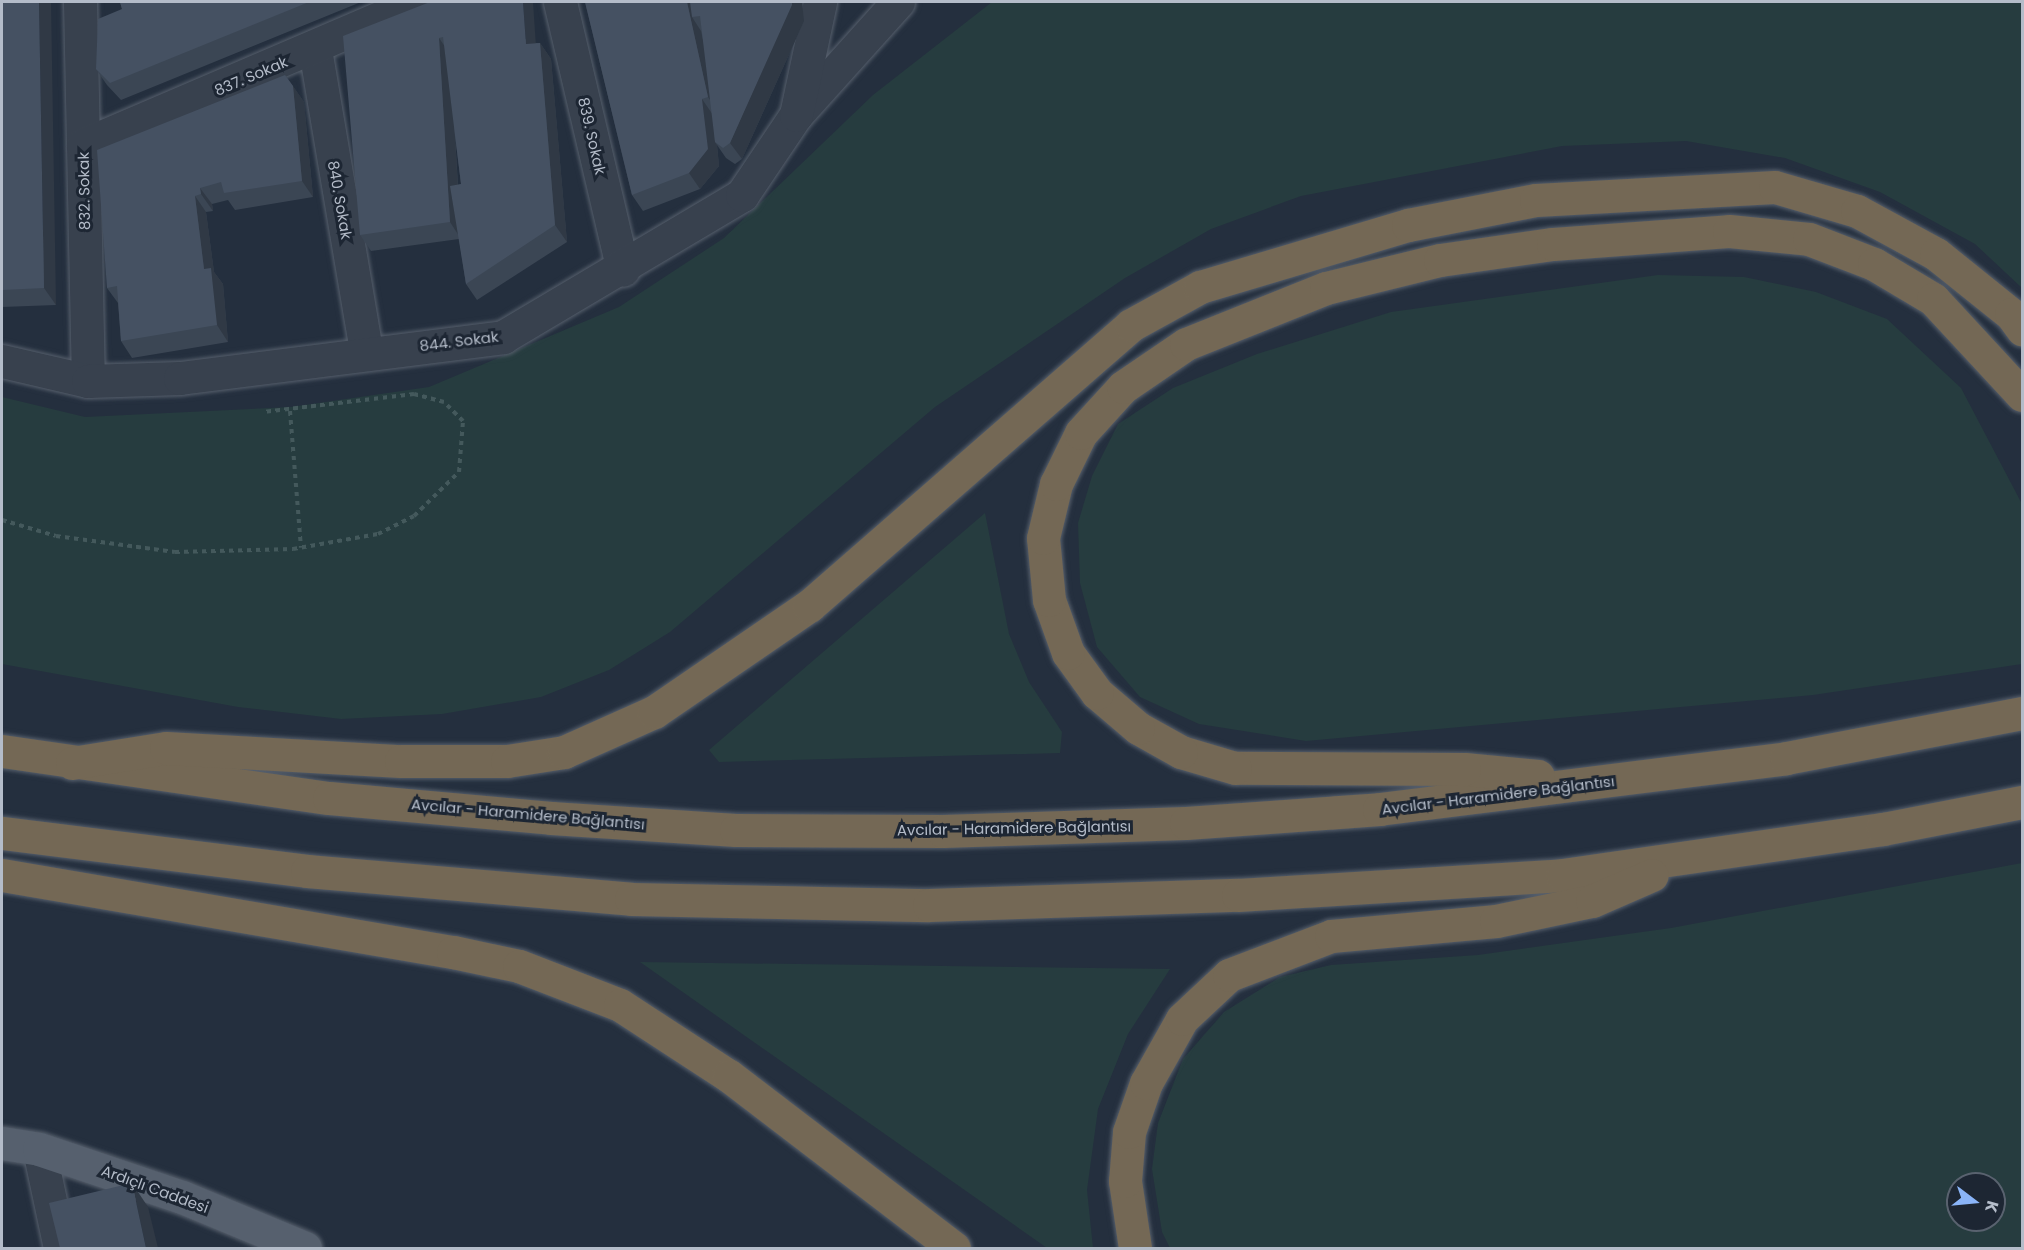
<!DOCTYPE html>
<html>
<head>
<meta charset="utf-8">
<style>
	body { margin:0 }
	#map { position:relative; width:2024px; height:1250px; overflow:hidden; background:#242f3e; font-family:Poppins,sans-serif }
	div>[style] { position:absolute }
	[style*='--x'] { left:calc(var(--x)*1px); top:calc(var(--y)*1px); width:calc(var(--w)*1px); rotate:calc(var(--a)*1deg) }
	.green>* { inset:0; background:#263c3f }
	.path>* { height:4px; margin-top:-2px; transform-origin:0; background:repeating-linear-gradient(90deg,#44595c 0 4.5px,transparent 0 9px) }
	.roads { filter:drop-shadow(0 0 2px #565f6c) drop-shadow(0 0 2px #565f6c) }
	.minor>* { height:33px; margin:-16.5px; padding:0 16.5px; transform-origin:16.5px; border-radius:16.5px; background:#38414e }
	.major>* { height:33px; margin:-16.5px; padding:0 16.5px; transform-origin:16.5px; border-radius:16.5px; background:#56606e }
	.highway>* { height:33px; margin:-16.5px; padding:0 16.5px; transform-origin:16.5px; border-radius:16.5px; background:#746855 }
	.wall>* { inset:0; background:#3b4654 }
	.shaded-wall>* { inset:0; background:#303945 }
	.building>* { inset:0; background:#455162 }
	span { translate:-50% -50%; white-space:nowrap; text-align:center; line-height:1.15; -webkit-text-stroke:6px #1d2633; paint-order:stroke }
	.street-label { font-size:15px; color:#b4bcc9 }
	.frame { position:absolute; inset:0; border:3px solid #b4bcc9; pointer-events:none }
	.north { position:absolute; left:1946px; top:1172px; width:60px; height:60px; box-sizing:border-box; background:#1d2633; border:2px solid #59626f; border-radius:50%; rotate:106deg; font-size:16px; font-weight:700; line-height:24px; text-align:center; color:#b4bcc9 }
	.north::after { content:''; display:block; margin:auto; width:21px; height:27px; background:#8ab4f8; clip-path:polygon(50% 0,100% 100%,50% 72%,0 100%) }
</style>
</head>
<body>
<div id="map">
	<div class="green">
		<div style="clip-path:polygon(992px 2px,2022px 2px,2022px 288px,1975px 244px,1880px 192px,1785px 158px,1686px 141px,1562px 146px,1301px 196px,1211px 229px,1125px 278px,935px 407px,670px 632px,609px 670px,541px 697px,442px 714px,341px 719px,238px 707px,2px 664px,2px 397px,85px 417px,291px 407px,429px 387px,619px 307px,724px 238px,873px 95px)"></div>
		<div style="clip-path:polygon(1658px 275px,1744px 277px,1816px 292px,1887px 319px,1961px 388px,2022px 504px,2022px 664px,1813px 695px,1306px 741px,1199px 724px,1140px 697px,1097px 647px,1080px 583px,1078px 523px,1092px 476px,1118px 424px,1173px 388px,1257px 354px,1391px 312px)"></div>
		<div style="clip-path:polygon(985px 513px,1009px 634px,1029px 682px,1062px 732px,1060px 753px,719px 762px,709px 750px)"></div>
		<div style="clip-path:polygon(evenodd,2022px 863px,2022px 1248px,1170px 1248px,1162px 1232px,1152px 1169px,1158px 1123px,1183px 1059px,1224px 1012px,1280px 977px,1331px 965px,1478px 955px,1671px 928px,2022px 863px,1958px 1184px,1994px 1184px,1994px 1220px,1958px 1220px,1958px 1184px)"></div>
		<div style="clip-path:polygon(640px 962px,1170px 969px,1128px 1034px,1098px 1109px,1087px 1190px,1093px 1248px,1047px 1248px)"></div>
	</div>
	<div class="path">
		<div style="--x:290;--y:411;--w:137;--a:85.4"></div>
		<div style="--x:2;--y:520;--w:56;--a:16.5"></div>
		<div style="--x:56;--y:536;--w:120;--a:7.7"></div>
		<div style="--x:175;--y:552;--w:118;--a:-1.5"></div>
		<div style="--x:293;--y:549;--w:86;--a:-10"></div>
		<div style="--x:378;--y:534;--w:40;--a:-26.6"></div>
		<div style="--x:414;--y:516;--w:63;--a:-44.4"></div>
		<div style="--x:459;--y:472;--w:51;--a:-85.5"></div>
		<div style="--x:463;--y:421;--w:27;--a:-135"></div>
		<div style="--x:444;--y:402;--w:31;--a:-165"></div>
		<div style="--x:414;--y:394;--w:152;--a:173.2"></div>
	</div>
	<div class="roads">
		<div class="minor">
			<div style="--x:80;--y:2;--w:379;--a:88.8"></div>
			<div style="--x:560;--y:2;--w:275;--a:76.8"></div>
			<div style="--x:315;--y:49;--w:306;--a:80.4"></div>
			<div style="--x:797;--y:114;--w:151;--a:-48"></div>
			<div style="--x:83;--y:145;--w:362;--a:-23.2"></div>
			<div style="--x:2;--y:361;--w:88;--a:13.1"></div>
			<div style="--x:88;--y:381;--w:92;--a:-1.9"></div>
			<div style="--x:180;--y:378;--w:326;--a:-7.2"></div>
			<div style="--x:503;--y:337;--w:278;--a:-30.7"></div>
			<div style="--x:742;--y:195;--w:97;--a:-56"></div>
			<div style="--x:796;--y:115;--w:116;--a:-78"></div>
			<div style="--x:39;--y:1149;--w:101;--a:78"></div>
		</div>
		<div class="major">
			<div style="--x:2;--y:1143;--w:37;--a:9"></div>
			<div style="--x:39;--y:1149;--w:151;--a:18.6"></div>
			<div style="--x:182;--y:1197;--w:133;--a:22.5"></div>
		</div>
		<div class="highway">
			<div style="--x:2;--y:751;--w:330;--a:8.2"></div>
			<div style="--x:329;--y:798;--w:223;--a:5.1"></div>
			<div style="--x:551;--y:818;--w:185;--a:3.7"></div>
			<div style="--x:736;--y:830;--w:207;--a:0.3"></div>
			<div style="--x:943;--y:831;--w:243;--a:-1.9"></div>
			<div style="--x:1186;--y:823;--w:194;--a:-4.1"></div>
			<div style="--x:1379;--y:809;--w:410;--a:-7.1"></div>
			<div style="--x:1786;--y:758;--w:240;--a:-10.8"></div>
			<div style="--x:72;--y:763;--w:95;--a:-9.1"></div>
			<div style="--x:166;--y:748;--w:235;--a:3.2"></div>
			<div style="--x:401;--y:761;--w:106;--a:0"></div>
			<div style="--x:507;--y:761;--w:58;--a:-9"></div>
			<div style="--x:564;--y:752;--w:98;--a:-24"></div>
			<div style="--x:654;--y:712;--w:188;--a:-34.4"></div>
			<div style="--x:809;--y:606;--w:427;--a:-41.1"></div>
			<div style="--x:1131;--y:325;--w:79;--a:-28.8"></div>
			<div style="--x:1200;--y:287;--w:217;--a:-16.6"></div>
			<div style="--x:1408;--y:225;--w:130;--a:-11.1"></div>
			<div style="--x:1536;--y:200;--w:239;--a:-3.1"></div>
			<div style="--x:1775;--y:187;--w:85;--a:16.3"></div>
			<div style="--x:1857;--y:211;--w:90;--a:28.6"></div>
			<div style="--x:1936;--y:254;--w:96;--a:38.7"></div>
			<div style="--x:2011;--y:314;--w:19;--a:54"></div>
			<div style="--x:1538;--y:776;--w:74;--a:-174.6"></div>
			<div style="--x:1464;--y:769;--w:229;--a:-179.7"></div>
			<div style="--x:1235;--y:768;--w:56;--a:-163.5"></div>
			<div style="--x:1181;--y:752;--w:49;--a:-150.8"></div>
			<div style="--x:1138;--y:728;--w:54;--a:-139.5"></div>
			<div style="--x:1097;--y:693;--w:49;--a:-125.9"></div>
			<div style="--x:1068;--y:653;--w:56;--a:-109.7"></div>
			<div style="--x:1049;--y:600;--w:62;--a:-95.5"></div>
			<div style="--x:1043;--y:538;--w:56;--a:-76.5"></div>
			<div style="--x:1056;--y:484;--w:57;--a:-63.9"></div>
			<div style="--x:1081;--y:433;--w:62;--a:-47.6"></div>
			<div style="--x:1123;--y:387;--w:76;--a:-34.3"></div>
			<div style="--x:1186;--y:344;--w:151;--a:-21.8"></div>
			<div style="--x:1326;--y:288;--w:117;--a:-13.8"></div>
			<div style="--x:1440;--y:260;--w:114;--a:-8.1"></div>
			<div style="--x:1553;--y:244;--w:176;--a:-4.2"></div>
			<div style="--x:1729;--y:231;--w:80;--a:5.7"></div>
			<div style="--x:1809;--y:239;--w:70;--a:21"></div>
			<div style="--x:1874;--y:264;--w:69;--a:30.7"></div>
			<div style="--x:1933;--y:299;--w:131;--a:47.2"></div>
			<div style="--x:2;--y:833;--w:307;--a:7.1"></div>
			<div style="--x:307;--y:871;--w:325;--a:4.9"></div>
			<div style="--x:631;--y:899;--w:298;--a:1.2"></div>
			<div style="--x:929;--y:905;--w:309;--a:-1.9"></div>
			<div style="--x:1238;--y:895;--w:326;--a:-3.5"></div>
			<div style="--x:1563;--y:875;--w:323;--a:-8.2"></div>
			<div style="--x:1883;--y:829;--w:142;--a:-11"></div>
			<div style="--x:2;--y:875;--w:458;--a:9.7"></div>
			<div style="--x:453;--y:952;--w:67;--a:12"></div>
			<div style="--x:519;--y:966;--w:108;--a:21.1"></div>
			<div style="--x:620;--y:1005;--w:130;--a:33.1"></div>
			<div style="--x:729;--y:1076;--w:283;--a:37.4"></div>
			<div style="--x:1135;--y:1248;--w:68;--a:-98.5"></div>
			<div style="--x:1125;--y:1181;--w:49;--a:-85.3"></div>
			<div style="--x:1129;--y:1132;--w:52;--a:-70.9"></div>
			<div style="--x:1146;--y:1083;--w:73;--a:-60.6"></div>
			<div style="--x:1182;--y:1019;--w:64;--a:-43.1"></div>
			<div style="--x:1229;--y:975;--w:109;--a:-20.9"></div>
			<div style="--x:1331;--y:936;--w:166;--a:-5.2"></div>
			<div style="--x:1496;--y:921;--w:98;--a:-11.8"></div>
			<div style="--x:1592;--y:901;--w:65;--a:-23.4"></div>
		</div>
	</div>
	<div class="wall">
		<div style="clip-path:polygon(2px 2px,56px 305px,2px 307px)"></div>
		<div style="clip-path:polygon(120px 2px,361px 2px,121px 100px,107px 85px,96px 69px,122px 9px)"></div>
		<div style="clip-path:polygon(evenodd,430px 2px,536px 43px,540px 43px,551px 59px,567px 242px,477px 300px,466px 284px,459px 239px,371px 251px,360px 235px,430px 2px,455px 135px,461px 184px,458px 185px,455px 135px)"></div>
		<div style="clip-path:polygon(585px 2px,802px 2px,804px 21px,742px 159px,735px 164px,726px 158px,717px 145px,719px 166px,700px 189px,643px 211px,632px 195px)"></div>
		<div style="clip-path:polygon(285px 75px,304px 102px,313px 197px,235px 210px,228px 200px,212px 204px,213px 211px,206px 212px,214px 272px,223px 284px,228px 342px,132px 358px,121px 341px,118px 303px,107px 288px)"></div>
	</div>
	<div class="shaded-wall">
		<div style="clip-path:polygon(39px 2px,51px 2px,56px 305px,44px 288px)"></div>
		<div style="clip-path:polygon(523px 2px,533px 2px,537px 61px,526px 44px)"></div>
		<div style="clip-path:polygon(687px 2px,695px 2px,692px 17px,701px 31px,720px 114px,708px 97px)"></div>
		<div style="clip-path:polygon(792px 2px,802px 2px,804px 21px,742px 159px,730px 143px)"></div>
		<div style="clip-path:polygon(439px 38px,450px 54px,461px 239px,450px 222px)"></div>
		<div style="clip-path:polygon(540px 43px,551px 59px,567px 242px,555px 225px)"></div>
		<div style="clip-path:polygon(293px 86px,304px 102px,313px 197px,302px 181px)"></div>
		<div style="clip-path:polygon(702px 99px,713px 115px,715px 142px,717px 145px,719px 166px,700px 189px,689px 173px)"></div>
		<div style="clip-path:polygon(200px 188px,212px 204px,213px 211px,201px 194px)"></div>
		<div style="clip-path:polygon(195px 196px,206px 212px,214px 272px,223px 284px,228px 342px,217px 325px,204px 269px)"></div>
		<div style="clip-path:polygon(132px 1183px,148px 1207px,158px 1248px,146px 1248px)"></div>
	</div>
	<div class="building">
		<div style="clip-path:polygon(2px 2px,39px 2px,44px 288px,2px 290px)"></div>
		<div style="clip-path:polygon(120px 2px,309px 2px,110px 83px,96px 69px,98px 19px,122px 9px)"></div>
		<div style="clip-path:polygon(430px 2px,523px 2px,526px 44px,540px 43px,555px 225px,466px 284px,450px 186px,461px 184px,443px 37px,439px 38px,450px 222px,360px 235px,343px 36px)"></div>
		<div style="clip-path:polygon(585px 2px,687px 2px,708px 97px,702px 99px,708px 149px,689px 173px,632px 195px)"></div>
		<div style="clip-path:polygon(690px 2px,792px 2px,792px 5px,730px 143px,723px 148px,715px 142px,700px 16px,692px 17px)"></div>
		<div style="clip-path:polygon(285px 75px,293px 86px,302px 181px,224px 193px,221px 182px,200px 188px,201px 194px,195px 196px,204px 269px,211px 268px,217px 325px,121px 341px,117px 286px,107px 288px,97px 150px)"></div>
		<div style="clip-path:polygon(132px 1183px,146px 1248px,60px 1248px,49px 1203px)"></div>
	</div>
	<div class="street-label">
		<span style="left:251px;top:76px;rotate:-23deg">837. Sokak</span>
		<span style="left:592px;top:136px;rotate:77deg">839. Sokak</span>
		<span style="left:84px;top:191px;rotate:-91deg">832. Sokak</span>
		<span style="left:340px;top:200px;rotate:80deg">840. Sokak</span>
		<span style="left:459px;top:341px;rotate:-7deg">844. Sokak</span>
		<span style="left:1498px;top:795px;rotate:-7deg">Avcılar - Haramidere Bağlantısı</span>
		<span style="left:528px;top:814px;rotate:5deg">Avcılar - Haramidere Bağlantısı</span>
		<span style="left:1014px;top:828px;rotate:-1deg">Avcılar - Haramidere Bağlantısı</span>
		<span style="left:155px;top:1189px;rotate:20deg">Ardıçlı Caddesi</span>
	</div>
	<div class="frame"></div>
	<div class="north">K</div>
</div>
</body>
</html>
